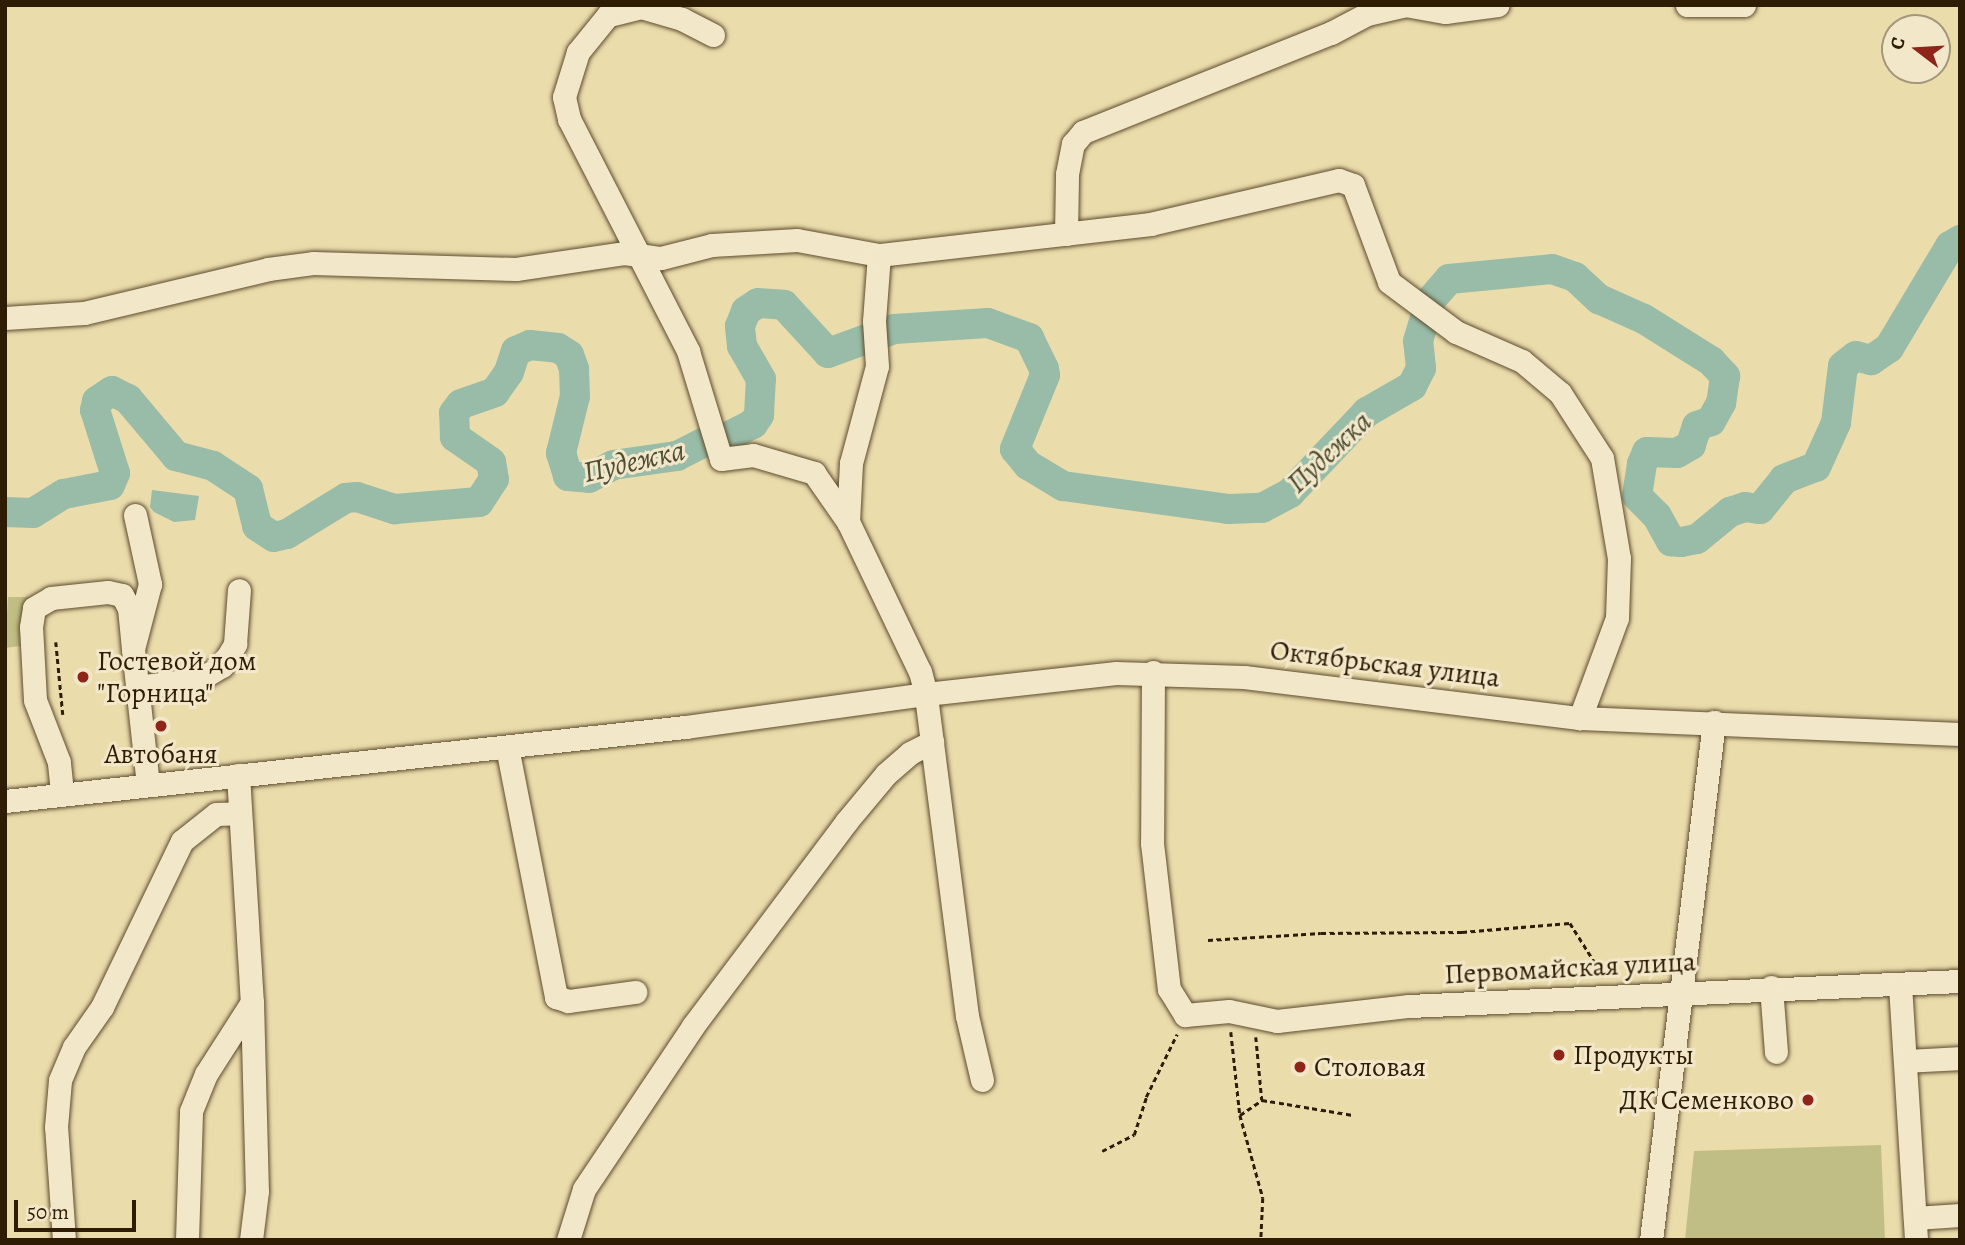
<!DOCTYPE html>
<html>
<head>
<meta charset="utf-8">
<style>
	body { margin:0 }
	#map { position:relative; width:1965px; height:1245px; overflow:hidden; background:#ebdcac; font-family:Alegreya,serif }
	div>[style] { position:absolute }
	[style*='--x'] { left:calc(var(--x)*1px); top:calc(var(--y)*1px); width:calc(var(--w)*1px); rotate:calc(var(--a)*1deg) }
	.green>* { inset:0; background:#c0be84 }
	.water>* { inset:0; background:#98bca8 }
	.river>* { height:30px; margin:-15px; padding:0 15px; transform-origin:15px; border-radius:15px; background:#98bca8 }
	.path>* { height:2.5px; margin-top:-1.25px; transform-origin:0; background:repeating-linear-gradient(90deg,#2e1c04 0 5px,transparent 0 8.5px) }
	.roads { filter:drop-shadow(0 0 2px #5d4c2e) drop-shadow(0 0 2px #5d4c2e) }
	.minor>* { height:23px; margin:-11.5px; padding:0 11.5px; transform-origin:11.5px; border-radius:11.5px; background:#f2e8c9 }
	.dots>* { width:19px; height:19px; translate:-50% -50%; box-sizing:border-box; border:4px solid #f2e8c9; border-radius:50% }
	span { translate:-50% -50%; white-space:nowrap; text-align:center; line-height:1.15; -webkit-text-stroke:6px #f2e8c9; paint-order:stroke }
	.poi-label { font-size:28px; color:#2e1c04 }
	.left { translate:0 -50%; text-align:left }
	.right { translate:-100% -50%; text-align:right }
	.street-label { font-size:28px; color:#2e1c04 }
	.water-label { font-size:30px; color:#4e4c35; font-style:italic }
	.frame { position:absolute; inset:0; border:7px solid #2e1c04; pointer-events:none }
	.north { position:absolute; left:1881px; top:14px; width:70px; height:70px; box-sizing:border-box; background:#f2e8c9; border:2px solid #a4967a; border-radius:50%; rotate:287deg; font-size:19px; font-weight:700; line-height:28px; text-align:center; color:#2e1c04 }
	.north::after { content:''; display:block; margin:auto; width:24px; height:32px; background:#8f2418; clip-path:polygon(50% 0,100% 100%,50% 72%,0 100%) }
	.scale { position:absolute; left:14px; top:1200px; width:122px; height:32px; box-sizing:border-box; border:4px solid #2e1c04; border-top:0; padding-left:9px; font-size:21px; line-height:24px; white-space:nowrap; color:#2e1c04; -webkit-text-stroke:5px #f2e8c9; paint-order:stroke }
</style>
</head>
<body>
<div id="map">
	<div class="green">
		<div style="clip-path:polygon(8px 597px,33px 597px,28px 645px,5px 648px)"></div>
		<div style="clip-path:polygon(1881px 1145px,1885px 1240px,1685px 1240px,1694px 1151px)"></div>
	</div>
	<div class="water">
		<div style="clip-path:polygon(152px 490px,199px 496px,195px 520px,174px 522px,154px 512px,150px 507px)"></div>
	</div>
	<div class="river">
		<div style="--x:727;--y:437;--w:29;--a:-27"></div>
		<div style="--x:753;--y:424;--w:11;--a:-56"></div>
		<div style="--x:759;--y:415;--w:36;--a:-87"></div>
		<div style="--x:761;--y:379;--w:38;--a:-120"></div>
		<div style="--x:742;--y:346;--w:20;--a:-96"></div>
		<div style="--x:740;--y:326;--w:16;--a:-68"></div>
		<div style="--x:746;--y:311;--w:14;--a:-34"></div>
		<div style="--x:758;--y:303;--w:26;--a:4"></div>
		<div style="--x:784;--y:305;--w:65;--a:47.5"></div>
		<div style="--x:828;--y:353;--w:70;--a:-20"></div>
		<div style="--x:894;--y:329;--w:94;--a:-3.7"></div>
		<div style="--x:988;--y:323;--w:44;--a:20.1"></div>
		<div style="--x:1029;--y:338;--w:34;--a:64"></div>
		<div style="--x:1044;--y:369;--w:6;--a:81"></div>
		<div style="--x:1045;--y:375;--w:80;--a:112.1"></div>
		<div style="--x:1015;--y:449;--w:21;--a:51"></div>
		<div style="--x:1028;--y:465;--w:41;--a:31"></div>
		<div style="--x:1063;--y:486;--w:168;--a:7.9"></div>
		<div style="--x:1229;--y:509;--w:33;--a:-2"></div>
		<div style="--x:1262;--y:508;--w:32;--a:-28"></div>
		<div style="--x:1290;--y:493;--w:112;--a:-46.5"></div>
		<div style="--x:1367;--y:412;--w:52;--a:-30"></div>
		<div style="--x:1412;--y:386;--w:20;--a:-63"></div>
		<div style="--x:1421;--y:368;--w:27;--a:-96"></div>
		<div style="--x:1418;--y:341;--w:42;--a:-73.3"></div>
		<div style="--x:1430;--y:301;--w:29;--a:-49"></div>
		<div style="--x:1449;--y:279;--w:103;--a:-5.5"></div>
		<div style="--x:1552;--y:269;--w:24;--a:19"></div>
		<div style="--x:1575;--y:277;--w:33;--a:43"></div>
		<div style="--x:1599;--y:299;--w:49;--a:24"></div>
		<div style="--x:1644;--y:319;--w:79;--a:32.1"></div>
		<div style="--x:1711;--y:361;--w:21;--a:47"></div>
		<div style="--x:1725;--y:376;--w:27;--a:98"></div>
		<div style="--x:1721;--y:403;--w:21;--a:119"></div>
		<div style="--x:1711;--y:421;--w:15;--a:160"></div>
		<div style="--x:1697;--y:426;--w:20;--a:108"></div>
		<div style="--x:1691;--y:445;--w:16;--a:150"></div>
		<div style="--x:1677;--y:453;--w:30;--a:-178"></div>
		<div style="--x:1647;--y:452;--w:13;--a:113"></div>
		<div style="--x:1642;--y:464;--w:32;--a:99"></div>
		<div style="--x:1637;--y:496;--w:28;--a:45"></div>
		<div style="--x:1657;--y:516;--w:29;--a:61"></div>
		<div style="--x:1671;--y:541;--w:10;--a:6"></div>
		<div style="--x:1681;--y:542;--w:16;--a:-11"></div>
		<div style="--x:1697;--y:539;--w:43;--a:-39.3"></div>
		<div style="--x:1730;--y:512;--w:16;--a:-18"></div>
		<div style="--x:1745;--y:507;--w:15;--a:8"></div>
		<div style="--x:1760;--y:509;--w:38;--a:-51"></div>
		<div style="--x:1784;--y:479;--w:34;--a:-21"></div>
		<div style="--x:1816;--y:467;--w:48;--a:-65.6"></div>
		<div style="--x:1836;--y:423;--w:57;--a:-83"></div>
		<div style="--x:1843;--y:366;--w:16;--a:-38"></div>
		<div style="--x:1856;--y:356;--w:16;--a:15"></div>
		<div style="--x:1871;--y:360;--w:22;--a:-34"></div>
		<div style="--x:1889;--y:348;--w:119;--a:-59.1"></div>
		<div style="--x:1950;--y:246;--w:12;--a:-31"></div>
		<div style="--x:5;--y:512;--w:28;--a:2"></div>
		<div style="--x:33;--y:513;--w:36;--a:-32"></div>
		<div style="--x:64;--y:494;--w:47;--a:-11.1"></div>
		<div style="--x:110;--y:485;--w:13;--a:-67"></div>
		<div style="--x:115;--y:473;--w:66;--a:-107.6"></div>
		<div style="--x:95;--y:410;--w:9;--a:-77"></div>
		<div style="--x:97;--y:401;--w:18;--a:-34"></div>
		<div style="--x:112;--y:391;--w:18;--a:27"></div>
		<div style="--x:128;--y:399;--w:75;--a:49.9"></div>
		<div style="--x:176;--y:456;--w:38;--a:15"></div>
		<div style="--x:213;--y:466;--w:42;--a:33.3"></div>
		<div style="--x:248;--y:489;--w:38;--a:76"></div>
		<div style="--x:257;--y:526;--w:20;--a:33"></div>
		<div style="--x:274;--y:537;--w:13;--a:-13"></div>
		<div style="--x:287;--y:534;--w:69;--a:-31.4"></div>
		<div style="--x:346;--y:498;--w:11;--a:-5"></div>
		<div style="--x:357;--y:497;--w:40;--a:18"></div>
		<div style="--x:395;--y:509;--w:84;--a:-4.8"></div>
		<div style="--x:479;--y:502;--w:27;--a:-57"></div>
		<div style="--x:494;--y:479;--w:17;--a:-100"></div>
		<div style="--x:491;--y:462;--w:44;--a:-145.2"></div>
		<div style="--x:455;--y:437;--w:24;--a:-92"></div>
		<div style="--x:454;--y:413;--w:11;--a:-52"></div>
		<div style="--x:461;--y:404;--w:36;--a:-19"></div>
		<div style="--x:495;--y:392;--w:24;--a:-55"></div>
		<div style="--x:509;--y:372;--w:22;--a:-72"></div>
		<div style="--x:516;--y:351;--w:15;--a:-23"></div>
		<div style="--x:530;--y:345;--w:28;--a:6"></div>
		<div style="--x:558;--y:348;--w:13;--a:32"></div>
		<div style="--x:569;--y:355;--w:15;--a:70"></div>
		<div style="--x:574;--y:369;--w:27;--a:88"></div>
		<div style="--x:575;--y:396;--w:59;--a:103.8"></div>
		<div style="--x:561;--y:453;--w:24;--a:73"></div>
		<div style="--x:568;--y:476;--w:21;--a:5"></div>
		<div style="--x:589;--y:478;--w:27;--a:-28"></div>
		<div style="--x:613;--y:465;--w:65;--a:-8"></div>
		<div style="--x:677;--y:456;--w:29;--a:-27"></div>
	</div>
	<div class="path">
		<div style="--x:56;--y:642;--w:73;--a:84.5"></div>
		<div style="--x:1208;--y:940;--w:113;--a:-3.5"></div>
		<div style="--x:1321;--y:933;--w:141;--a:-0.4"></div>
		<div style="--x:1462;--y:932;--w:108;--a:-4.8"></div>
		<div style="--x:1570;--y:923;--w:64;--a:57.8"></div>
		<div style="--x:1231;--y:1032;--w:83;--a:83.8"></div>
		<div style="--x:1240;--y:1115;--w:86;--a:74.5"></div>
		<div style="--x:1263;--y:1198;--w:42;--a:92.7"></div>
		<div style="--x:1256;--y:1037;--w:63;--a:84.6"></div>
		<div style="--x:1262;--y:1100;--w:92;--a:9.4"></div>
		<div style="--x:1240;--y:1115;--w:27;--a:-34"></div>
		<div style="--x:1102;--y:1151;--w:36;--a:-27"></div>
		<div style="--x:1134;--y:1135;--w:40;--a:-72"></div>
		<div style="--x:1146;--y:1097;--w:70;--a:-63.8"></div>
	</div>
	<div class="roads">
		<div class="minor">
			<div style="--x:1687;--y:5;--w:57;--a:0"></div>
			<div style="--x:713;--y:35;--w:35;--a:-153"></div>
			<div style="--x:682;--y:19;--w:43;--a:-163.7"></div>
			<div style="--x:641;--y:7;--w:34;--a:166"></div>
			<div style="--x:608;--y:15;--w:48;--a:129"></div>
			<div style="--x:578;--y:52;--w:47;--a:107.3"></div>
			<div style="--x:564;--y:97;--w:23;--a:77"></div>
			<div style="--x:569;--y:119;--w:261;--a:62.8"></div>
			<div style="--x:688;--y:351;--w:113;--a:73"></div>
			<div style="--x:721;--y:459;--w:32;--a:-7"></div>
			<div style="--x:753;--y:455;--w:64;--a:16.4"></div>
			<div style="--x:814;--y:473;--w:60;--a:55.2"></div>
			<div style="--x:1066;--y:234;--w:60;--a:-89"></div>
			<div style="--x:1067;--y:174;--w:31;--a:-79"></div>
			<div style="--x:1073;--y:144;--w:16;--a:-50"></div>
			<div style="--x:1083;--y:132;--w:267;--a:-21.8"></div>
			<div style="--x:1331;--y:33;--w:41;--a:-27.8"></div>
			<div style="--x:1367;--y:14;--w:39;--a:-13"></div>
			<div style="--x:1405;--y:5;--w:41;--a:9.9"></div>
			<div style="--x:1445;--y:12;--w:53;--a:-7.5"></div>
			<div style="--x:5;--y:318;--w:79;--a:-3.6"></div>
			<div style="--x:84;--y:313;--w:189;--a:-13.4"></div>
			<div style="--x:268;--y:269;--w:45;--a:-7.6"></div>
			<div style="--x:313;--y:263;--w:203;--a:1.7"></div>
			<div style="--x:516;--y:269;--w:109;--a:-8.4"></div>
			<div style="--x:624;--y:253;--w:37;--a:8"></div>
			<div style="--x:661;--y:258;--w:53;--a:-14.3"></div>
			<div style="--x:712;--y:245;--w:85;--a:-3.4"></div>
			<div style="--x:797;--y:240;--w:83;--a:10.4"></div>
			<div style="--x:135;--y:515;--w:71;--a:77.7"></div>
			<div style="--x:150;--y:584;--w:67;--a:104.7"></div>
			<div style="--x:133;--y:649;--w:136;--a:83.7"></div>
			<div style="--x:1153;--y:672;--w:171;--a:90.3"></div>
			<div style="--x:1152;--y:843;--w:147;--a:83.4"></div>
			<div style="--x:1169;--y:989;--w:31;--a:58"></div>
			<div style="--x:1185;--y:1015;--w:44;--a:-5.2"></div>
			<div style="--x:1229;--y:1011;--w:49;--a:11.8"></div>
			<div style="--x:1277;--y:1021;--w:133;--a:-6.5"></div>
			<div style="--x:1409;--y:1006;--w:552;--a:-2.6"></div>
			<div style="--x:137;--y:687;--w:64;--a:-7.2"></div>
			<div style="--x:200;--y:679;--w:26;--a:-31"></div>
			<div style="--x:222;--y:666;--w:26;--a:-59"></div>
			<div style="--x:235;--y:644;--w:54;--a:-85.8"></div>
			<div style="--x:507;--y:747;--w:255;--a:78.9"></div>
			<div style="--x:556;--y:997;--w:13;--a:18"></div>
			<div style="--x:568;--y:1001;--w:68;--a:-7.7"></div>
			<div style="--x:238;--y:775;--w:227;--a:86.5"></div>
			<div style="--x:62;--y:792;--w:30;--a:-96"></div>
			<div style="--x:59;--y:762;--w:66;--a:-111.2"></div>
			<div style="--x:35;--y:700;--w:73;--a:-93.1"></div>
			<div style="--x:31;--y:627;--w:19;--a:-81"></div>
			<div style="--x:34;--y:608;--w:20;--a:-30"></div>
			<div style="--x:51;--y:598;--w:57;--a:-6"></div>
			<div style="--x:108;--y:592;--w:14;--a:12"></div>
			<div style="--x:122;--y:595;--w:15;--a:62"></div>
			<div style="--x:129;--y:608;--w:41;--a:84.4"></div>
			<div style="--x:5;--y:801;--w:684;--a:-6.21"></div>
			<div style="--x:685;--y:727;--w:243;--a:-7.8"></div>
			<div style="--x:926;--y:694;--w:191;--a:-6.3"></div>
			<div style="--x:1116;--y:673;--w:128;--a:1.8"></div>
			<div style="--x:1244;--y:677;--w:338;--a:7"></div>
			<div style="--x:1580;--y:718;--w:380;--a:2.4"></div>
			<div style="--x:1900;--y:985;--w:256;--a:86.4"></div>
			<div style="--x:1771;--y:987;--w:65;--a:85.6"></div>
			<div style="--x:1905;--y:1061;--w:55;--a:-3.1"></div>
			<div style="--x:982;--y:1080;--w:66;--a:-103.2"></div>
			<div style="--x:967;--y:1016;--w:325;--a:-97.3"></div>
			<div style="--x:926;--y:694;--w:23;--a:-105"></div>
			<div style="--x:920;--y:672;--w:166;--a:-115.6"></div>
			<div style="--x:848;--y:522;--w:59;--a:-87.1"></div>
			<div style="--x:851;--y:463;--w:100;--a:-75"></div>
			<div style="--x:877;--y:366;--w:45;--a:-93.8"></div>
			<div style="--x:874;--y:321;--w:66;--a:-85.7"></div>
			<div style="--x:879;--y:255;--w:273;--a:-6.5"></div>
			<div style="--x:1150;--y:224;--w:194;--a:-13.1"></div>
			<div style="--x:1339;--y:180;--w:15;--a:20"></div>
			<div style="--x:1353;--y:185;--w:103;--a:69.6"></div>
			<div style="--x:1389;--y:282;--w:84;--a:36.7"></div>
			<div style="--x:1456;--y:332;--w:72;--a:23.7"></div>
			<div style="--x:1522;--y:361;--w:50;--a:40.1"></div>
			<div style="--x:1560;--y:393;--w:77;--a:57.1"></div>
			<div style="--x:1602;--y:458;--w:101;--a:80.4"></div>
			<div style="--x:1619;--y:558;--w:60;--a:91.9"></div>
			<div style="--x:1617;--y:618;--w:107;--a:110.3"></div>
			<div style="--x:1915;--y:1218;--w:45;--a:-3.8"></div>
			<div style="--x:64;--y:1240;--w:113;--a:-94"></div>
			<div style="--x:56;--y:1127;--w:47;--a:-85.1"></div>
			<div style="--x:60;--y:1080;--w:36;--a:-67"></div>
			<div style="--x:74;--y:1047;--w:49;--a:-55"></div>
			<div style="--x:102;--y:1007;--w:184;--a:-64.3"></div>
			<div style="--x:182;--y:841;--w:43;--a:-38.5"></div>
			<div style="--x:216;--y:814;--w:24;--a:-2"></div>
			<div style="--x:187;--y:1240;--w:129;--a:-88.2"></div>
			<div style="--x:191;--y:1111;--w:40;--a:-68"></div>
			<div style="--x:206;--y:1074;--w:85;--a:-57.4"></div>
			<div style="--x:252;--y:1002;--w:189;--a:88.5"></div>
			<div style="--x:257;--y:1191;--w:49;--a:97"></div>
			<div style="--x:568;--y:1240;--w:53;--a:-72.6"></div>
			<div style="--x:584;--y:1189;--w:196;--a:-56.2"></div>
			<div style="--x:693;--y:1026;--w:255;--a:-53.1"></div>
			<div style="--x:846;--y:822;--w:62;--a:-50.2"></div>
			<div style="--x:886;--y:774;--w:32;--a:-41"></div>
			<div style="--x:910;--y:753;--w:25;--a:-27"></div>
			<div style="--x:1651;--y:1240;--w:522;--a:-83.07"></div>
		</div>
	</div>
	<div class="dots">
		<div style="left:83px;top:677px;background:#8f2418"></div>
		<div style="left:161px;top:726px;background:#8f2418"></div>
		<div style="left:1559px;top:1055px;background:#8f2418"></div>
		<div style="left:1300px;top:1067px;background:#8f2418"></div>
		<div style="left:1808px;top:1100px;background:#8f2418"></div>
	</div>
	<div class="poi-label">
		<span class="left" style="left:97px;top:677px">Гостевой дом<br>"Горница"</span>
		<span style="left:161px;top:754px">Автобаня</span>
		<span class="left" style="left:1573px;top:1055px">Продукты</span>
		<span class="left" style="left:1314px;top:1067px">Столовая</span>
		<span class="right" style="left:1794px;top:1100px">ДК Семенково</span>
	</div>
	<div class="street-label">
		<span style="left:1385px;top:664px;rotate:7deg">Октябрьская улица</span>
		<span style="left:1570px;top:968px;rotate:-3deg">Первомайская улица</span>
	</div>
	<div class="water-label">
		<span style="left:1329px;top:452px;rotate:-43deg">Пудежка</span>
		<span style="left:634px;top:461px;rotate:-13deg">Пудежка</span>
	</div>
	<div class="frame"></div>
	<div class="north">С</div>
	<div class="scale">50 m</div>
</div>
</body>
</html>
